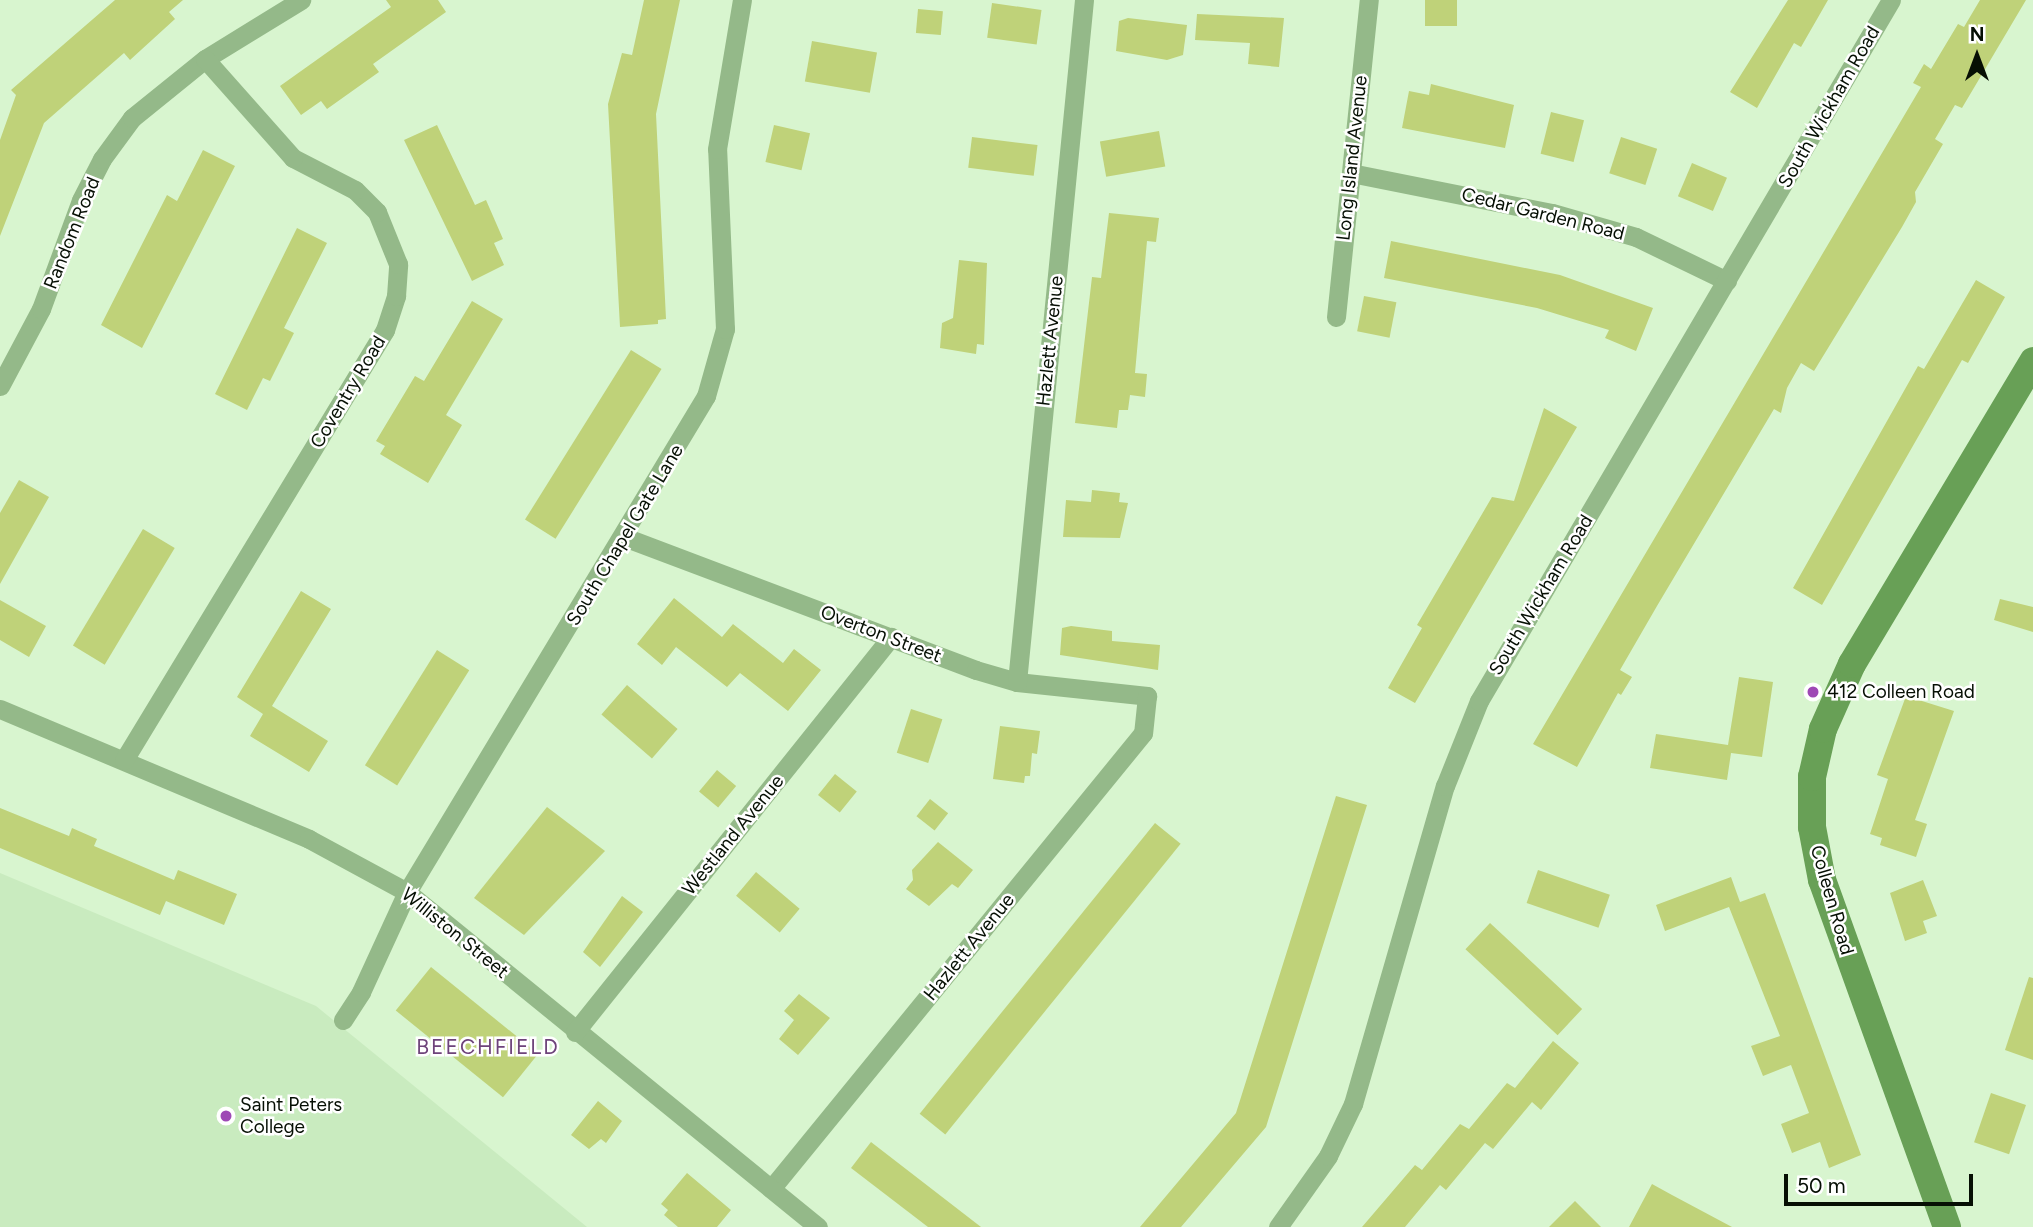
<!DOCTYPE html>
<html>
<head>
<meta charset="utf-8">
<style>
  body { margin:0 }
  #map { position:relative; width:2033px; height:1227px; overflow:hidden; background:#d8f5cf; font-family:Figtree,sans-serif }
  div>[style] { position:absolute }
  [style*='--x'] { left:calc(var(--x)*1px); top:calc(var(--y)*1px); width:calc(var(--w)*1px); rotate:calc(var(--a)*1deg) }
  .built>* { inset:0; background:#c9ebbf }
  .building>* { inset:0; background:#bfd279; transform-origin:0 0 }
  .street>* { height:19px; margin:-9.5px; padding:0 9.5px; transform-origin:9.5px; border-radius:9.5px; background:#94b989 }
  .secondary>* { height:28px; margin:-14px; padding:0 14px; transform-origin:14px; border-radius:14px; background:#68a056 }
  .dots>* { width:19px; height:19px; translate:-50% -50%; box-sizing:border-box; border:4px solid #fff; border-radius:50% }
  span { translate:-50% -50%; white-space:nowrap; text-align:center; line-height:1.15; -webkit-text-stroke:5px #fff; paint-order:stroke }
  .street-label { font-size:19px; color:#060f04 }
  .poi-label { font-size:19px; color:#060f04 }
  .left { translate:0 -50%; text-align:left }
  .neighbourhood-label { font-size:21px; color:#6e437a; letter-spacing:2px }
  .north { position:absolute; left:1942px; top:21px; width:70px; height:70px; -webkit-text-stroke:5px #fff; paint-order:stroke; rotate:0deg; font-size:19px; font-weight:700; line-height:28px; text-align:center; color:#060f04 }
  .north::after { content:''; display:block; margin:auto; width:24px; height:32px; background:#060f04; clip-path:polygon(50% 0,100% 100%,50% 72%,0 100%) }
  .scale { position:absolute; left:1784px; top:1174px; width:189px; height:32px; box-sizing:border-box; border:4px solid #060f04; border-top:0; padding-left:9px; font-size:21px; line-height:24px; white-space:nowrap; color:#060f04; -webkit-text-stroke:5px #fff; paint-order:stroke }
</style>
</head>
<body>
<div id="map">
  <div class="built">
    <div style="clip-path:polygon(0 873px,316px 1006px,587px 1227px,0 1227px)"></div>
  </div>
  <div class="building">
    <div style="clip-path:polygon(115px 0,183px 0,169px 12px,175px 19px,130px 60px,124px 53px,44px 123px,0 236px,0 140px,16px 95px,11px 90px)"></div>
    <div style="clip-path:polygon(386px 0,438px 0,446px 12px,373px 64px,379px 72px,327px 109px,321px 101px,301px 115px,280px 86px,391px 7px)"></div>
    <div style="clip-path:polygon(644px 0,680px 0,656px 114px,666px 319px,658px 320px,658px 324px,620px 327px,608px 104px,622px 53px,632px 55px)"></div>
    <div style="left:1425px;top:0;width:32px;height:26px"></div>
    <div style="clip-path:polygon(1788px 0,1828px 0,1801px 47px,1794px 43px,1757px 108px,1730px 92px)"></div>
    <div style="clip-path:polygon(1980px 0,2026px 0,1962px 108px,1955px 105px,1935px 139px,1943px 144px,1915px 192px,1916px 202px,1902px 227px,1814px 371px,1801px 363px,1787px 388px,1781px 413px,1774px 409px,1657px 606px,1620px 670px,1632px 677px,1621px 695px,1618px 693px,1577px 767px,1533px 744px,1921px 87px,1913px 83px,1924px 64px,1931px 69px,1958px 24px,1964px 27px)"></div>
    <div style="left:992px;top:3px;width:50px;height:35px;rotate:8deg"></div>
    <div style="left:918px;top:9px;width:25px;height:24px;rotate:5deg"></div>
    <div style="clip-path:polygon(1197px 14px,1284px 18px,1279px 67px,1248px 64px,1250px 43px,1195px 40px)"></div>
    <div style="clip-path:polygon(1128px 18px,1187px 25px,1183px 55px,1167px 60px,1116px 51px,1119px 21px)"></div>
    <div style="left:812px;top:41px;width:66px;height:41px;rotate:10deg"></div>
    <div style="clip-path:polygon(1431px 84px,1514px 105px,1505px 148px,1402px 128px,1409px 91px,1429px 95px)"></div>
    <div style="left:1551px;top:112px;width:34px;height:43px;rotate:14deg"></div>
    <div style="clip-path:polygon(437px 125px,475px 205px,486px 200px,503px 239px,494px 243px,504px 265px,472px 281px,404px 140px)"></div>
    <div style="left:774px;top:125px;width:37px;height:38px;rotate:13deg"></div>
    <div style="left:1159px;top:131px;width:36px;height:60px;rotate:80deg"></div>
    <div style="left:972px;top:137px;width:66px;height:31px;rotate:7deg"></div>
    <div style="left:1621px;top:137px;width:38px;height:38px;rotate:18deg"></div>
    <div style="clip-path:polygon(203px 150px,235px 166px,142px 348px,101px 325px,167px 195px,177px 201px)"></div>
    <div style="left:1692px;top:163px;width:38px;height:36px;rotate:23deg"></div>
    <div style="clip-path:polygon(1109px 213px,1159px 218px,1156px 242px,1147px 241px,1135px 373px,1147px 374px,1145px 397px,1130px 395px,1128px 410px,1119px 410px,1117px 428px,1075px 423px,1092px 277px,1101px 278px)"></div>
    <div style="clip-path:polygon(297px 228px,327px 243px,284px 328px,294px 333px,270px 381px,263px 378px,247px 410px,215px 394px)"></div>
    <div style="clip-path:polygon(1391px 241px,1560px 275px,1653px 308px,1636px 351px,1605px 338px,1609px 330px,1537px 308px,1384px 278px)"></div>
    <div style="clip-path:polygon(959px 260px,987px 263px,984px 345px,977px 344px,976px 354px,940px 348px,942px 323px,953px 318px)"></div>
    <div style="clip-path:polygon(1976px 280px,2005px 297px,1968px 363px,1962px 360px,1822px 605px,1793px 588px,1918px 366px,1924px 369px)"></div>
    <div style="left:1364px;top:296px;width:33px;height:36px;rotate:11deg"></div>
    <div style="clip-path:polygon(472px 301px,503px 319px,446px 415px,462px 425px,428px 483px,380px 454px,385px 446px,376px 441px,415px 376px,424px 381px)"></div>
    <div style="left:631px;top:350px;width:36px;height:200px;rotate:32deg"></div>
    <div style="clip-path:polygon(1544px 408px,1577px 427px,1415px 703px,1388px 688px,1422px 628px,1417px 625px,1492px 497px,1514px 501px)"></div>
    <div style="clip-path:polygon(19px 480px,49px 497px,0 584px,0 513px)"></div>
    <div style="clip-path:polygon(1092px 490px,1120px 493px,1119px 502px,1128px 503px,1120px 538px,1063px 537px,1066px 500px,1091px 502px)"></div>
    <div style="left:143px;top:529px;width:37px;height:136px;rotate:31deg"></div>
    <div style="clip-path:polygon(301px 591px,331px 609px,272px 706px,328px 741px,309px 772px,250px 736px,263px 714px,237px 697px)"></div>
    <div style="clip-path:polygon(674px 598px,722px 637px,733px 624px,783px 663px,794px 649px,821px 670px,788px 711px,740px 673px,727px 687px,676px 647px,662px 665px,637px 644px)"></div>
    <div style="clip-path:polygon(2000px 599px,2033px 607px,2033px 632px,1994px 620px)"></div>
    <div style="clip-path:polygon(0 600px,46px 626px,29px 657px,0 640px)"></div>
    <div style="clip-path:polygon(1071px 626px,1112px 631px,1112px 641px,1160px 645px,1158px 670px,1060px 655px,1062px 628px)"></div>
    <div style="left:437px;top:650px;width:38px;height:136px;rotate:32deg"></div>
    <div style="clip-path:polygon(1739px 677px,1773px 682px,1762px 757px,1731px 753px,1727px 780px,1650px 768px,1656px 734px,1728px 745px)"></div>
    <div style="left:627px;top:685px;width:67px;height:39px;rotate:41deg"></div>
    <div style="clip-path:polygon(1906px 696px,1954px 711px,1915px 820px,1927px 824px,1916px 857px,1880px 845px,1882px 838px,1870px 834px,1888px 779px,1877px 775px)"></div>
    <div style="left:911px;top:709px;width:33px;height:46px;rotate:18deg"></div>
    <div style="clip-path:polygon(1000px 726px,1040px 731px,1037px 754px,1032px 753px,1030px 776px,1025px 776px,1024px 783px,993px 779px)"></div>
    <div style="left:717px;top:770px;width:25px;height:28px;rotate:40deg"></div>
    <div style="left:835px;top:774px;width:28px;height:27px;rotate:39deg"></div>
    <div style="clip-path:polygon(1336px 796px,1367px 805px,1266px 1127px,1181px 1227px,1140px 1227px,1236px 1113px)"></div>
    <div style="left:930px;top:799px;width:23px;height:22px;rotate:38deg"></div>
    <div style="clip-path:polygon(547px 807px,605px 851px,524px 935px,474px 898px)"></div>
    <div style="clip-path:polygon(0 808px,69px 836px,72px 828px,97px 839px,94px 846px,174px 880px,178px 870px,237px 894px,224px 925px,166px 901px,160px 915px,0 848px)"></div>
    <div style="left:1155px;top:823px;width:33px;height:374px;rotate:39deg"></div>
    <div style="clip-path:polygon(938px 842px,973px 870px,958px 888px,952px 884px,929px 906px,906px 889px,913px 880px,912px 870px)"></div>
    <div style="left:1538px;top:870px;width:76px;height:35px;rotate:19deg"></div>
    <div style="left:756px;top:872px;width:57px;height:31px;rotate:40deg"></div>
    <div style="clip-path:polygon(1731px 877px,1740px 902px,1765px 893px,1861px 1155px,1829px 1168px,1820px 1142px,1792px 1153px,1781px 1124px,1809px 1113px,1791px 1065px,1763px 1076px,1751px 1046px,1780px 1036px,1729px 907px,1665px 931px,1656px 905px)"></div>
    <div style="clip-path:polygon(1923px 880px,1937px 916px,1923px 921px,1927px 933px,1905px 941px,1890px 893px)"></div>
    <div style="clip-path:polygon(622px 896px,643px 912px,600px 967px,583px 952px)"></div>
    <div style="left:1490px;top:923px;width:126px;height:36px;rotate:43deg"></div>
    <div style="left:431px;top:967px;width:138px;height:56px;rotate:39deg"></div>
    <div style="clip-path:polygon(2029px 977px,2033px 978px,2033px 1060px,2005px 1050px)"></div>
    <div style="clip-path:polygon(799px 994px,830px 1018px,798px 1055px,779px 1039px,794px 1020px,784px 1011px)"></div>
    <div style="clip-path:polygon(1553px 1041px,1579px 1063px,1541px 1110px,1532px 1102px,1493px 1149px,1485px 1143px,1446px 1190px,1440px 1185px,1405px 1227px,1362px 1227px,1415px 1165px,1422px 1170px,1460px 1124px,1469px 1129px,1507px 1083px,1515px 1088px)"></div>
    <div style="left:1991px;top:1093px;width:37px;height:52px;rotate:19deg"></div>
    <div style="clip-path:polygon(598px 1101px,622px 1121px,606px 1143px,601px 1139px,589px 1149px,571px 1135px)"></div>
    <div style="clip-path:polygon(871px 1142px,981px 1227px,928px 1227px,851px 1168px)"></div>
    <div style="clip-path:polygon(687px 1173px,731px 1210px,717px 1227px,678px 1227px,664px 1215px,668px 1210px,661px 1204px)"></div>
    <div style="clip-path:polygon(1652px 1184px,1672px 1195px,1732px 1227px,1629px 1227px)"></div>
    <div style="clip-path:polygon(1575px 1201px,1601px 1227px,1549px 1227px)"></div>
  </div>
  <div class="street">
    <div style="--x:1351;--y:173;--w:205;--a:11.3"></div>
    <div style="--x:1552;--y:213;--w:87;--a:15.9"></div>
    <div style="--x:1636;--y:237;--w:101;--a:25.8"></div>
    <div style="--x:1336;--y:317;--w:319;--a:-84.1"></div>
    <div style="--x:0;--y:386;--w:87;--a:-62"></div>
    <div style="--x:41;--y:309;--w:116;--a:-69.8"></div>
    <div style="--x:81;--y:200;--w:46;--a:-62.9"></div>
    <div style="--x:102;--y:159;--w:51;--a:-53.8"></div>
    <div style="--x:132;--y:118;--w:94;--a:-38.9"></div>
    <div style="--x:205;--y:59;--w:113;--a:-31.6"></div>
    <div style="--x:624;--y:537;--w:376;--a:20.7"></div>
    <div style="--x:976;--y:670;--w:43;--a:16.3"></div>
    <div style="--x:1017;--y:682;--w:131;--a:6.1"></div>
    <div style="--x:1147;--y:696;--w:37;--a:96"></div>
    <div style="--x:1143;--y:733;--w:588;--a:129.21"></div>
    <div style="--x:1017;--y:682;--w:685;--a:-84.39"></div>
    <div style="--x:0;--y:709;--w:335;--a:22.8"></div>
    <div style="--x:309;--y:839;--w:111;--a:28.4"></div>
    <div style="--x:407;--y:892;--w:530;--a:39.18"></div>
    <div style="--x:124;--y:760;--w:503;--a:-58.74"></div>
    <div style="--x:385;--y:330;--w:36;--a:-72"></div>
    <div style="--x:396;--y:296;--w:32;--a:-86"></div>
    <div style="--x:398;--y:264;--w:56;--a:-112"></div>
    <div style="--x:377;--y:212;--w:31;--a:-135"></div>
    <div style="--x:355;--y:190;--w:70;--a:-152.7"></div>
    <div style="--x:293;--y:158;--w:132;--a:-131.6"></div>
    <div style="--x:343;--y:1020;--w:33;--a:-57"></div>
    <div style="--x:361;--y:992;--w:110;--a:-65.3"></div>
    <div style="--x:407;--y:892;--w:579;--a:-58.92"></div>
    <div style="--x:706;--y:396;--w:70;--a:-74.2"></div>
    <div style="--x:725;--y:329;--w:180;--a:-92.5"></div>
    <div style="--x:717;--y:149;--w:151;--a:-80.5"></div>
    <div style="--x:575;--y:1032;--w:506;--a:-51.34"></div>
    <div style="--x:1278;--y:1227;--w:87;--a:-54.8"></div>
    <div style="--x:1328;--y:1156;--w:58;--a:-64.3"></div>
    <div style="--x:1353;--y:1104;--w:331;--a:-73.9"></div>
    <div style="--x:1445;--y:786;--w:92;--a:-68.2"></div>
    <div style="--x:1479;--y:701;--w:813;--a:-59.56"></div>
  </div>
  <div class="secondary">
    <div style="--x:1947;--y:1227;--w:369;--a:-109.8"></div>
    <div style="--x:1822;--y:880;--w:54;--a:-100.7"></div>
    <div style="--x:1812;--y:827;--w:50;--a:-90"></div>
    <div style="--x:1812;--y:777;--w:49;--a:-77.1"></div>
    <div style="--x:1823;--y:729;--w:71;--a:-66"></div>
    <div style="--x:1852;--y:664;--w:353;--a:-59.1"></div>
  </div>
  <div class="dots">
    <div style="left:1813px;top:692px;background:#9e48b5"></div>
    <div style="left:226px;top:1116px;background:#9e48b5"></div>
  </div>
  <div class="street-label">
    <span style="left:1829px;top:107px;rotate:-60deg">South Wickham Road</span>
    <span style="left:1352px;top:158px;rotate:-84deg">Long Island Avenue</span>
    <span style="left:1543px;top:214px;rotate:14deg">Cedar Garden Road</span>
    <span style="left:72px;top:233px;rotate:-68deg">Random Road</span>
    <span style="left:1050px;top:341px;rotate:-84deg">Hazlett Avenue</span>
    <span style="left:348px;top:392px;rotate:-59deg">Coventry Road</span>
    <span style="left:625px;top:535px;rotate:-59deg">South Chapel Gate Lane</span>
    <span style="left:1541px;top:595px;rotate:-59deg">South Wickham Road</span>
    <span style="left:881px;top:634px;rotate:21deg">Overton Street</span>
    <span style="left:733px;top:835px;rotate:-51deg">Westland Avenue</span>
    <span style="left:1832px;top:900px;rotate:74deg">Colleen Road</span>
    <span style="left:455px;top:933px;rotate:39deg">Williston Street</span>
    <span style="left:969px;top:947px;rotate:-51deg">Hazlett Avenue</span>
  </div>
  <div class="poi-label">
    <span class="left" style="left:1827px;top:692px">412 Colleen Road</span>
    <span class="left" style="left:240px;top:1116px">Saint Peters<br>College</span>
  </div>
  <div class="neighbourhood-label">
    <span style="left:488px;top:1047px">BEECHFIELD</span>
  </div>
  <div class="north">N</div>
  <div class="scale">50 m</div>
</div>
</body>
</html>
